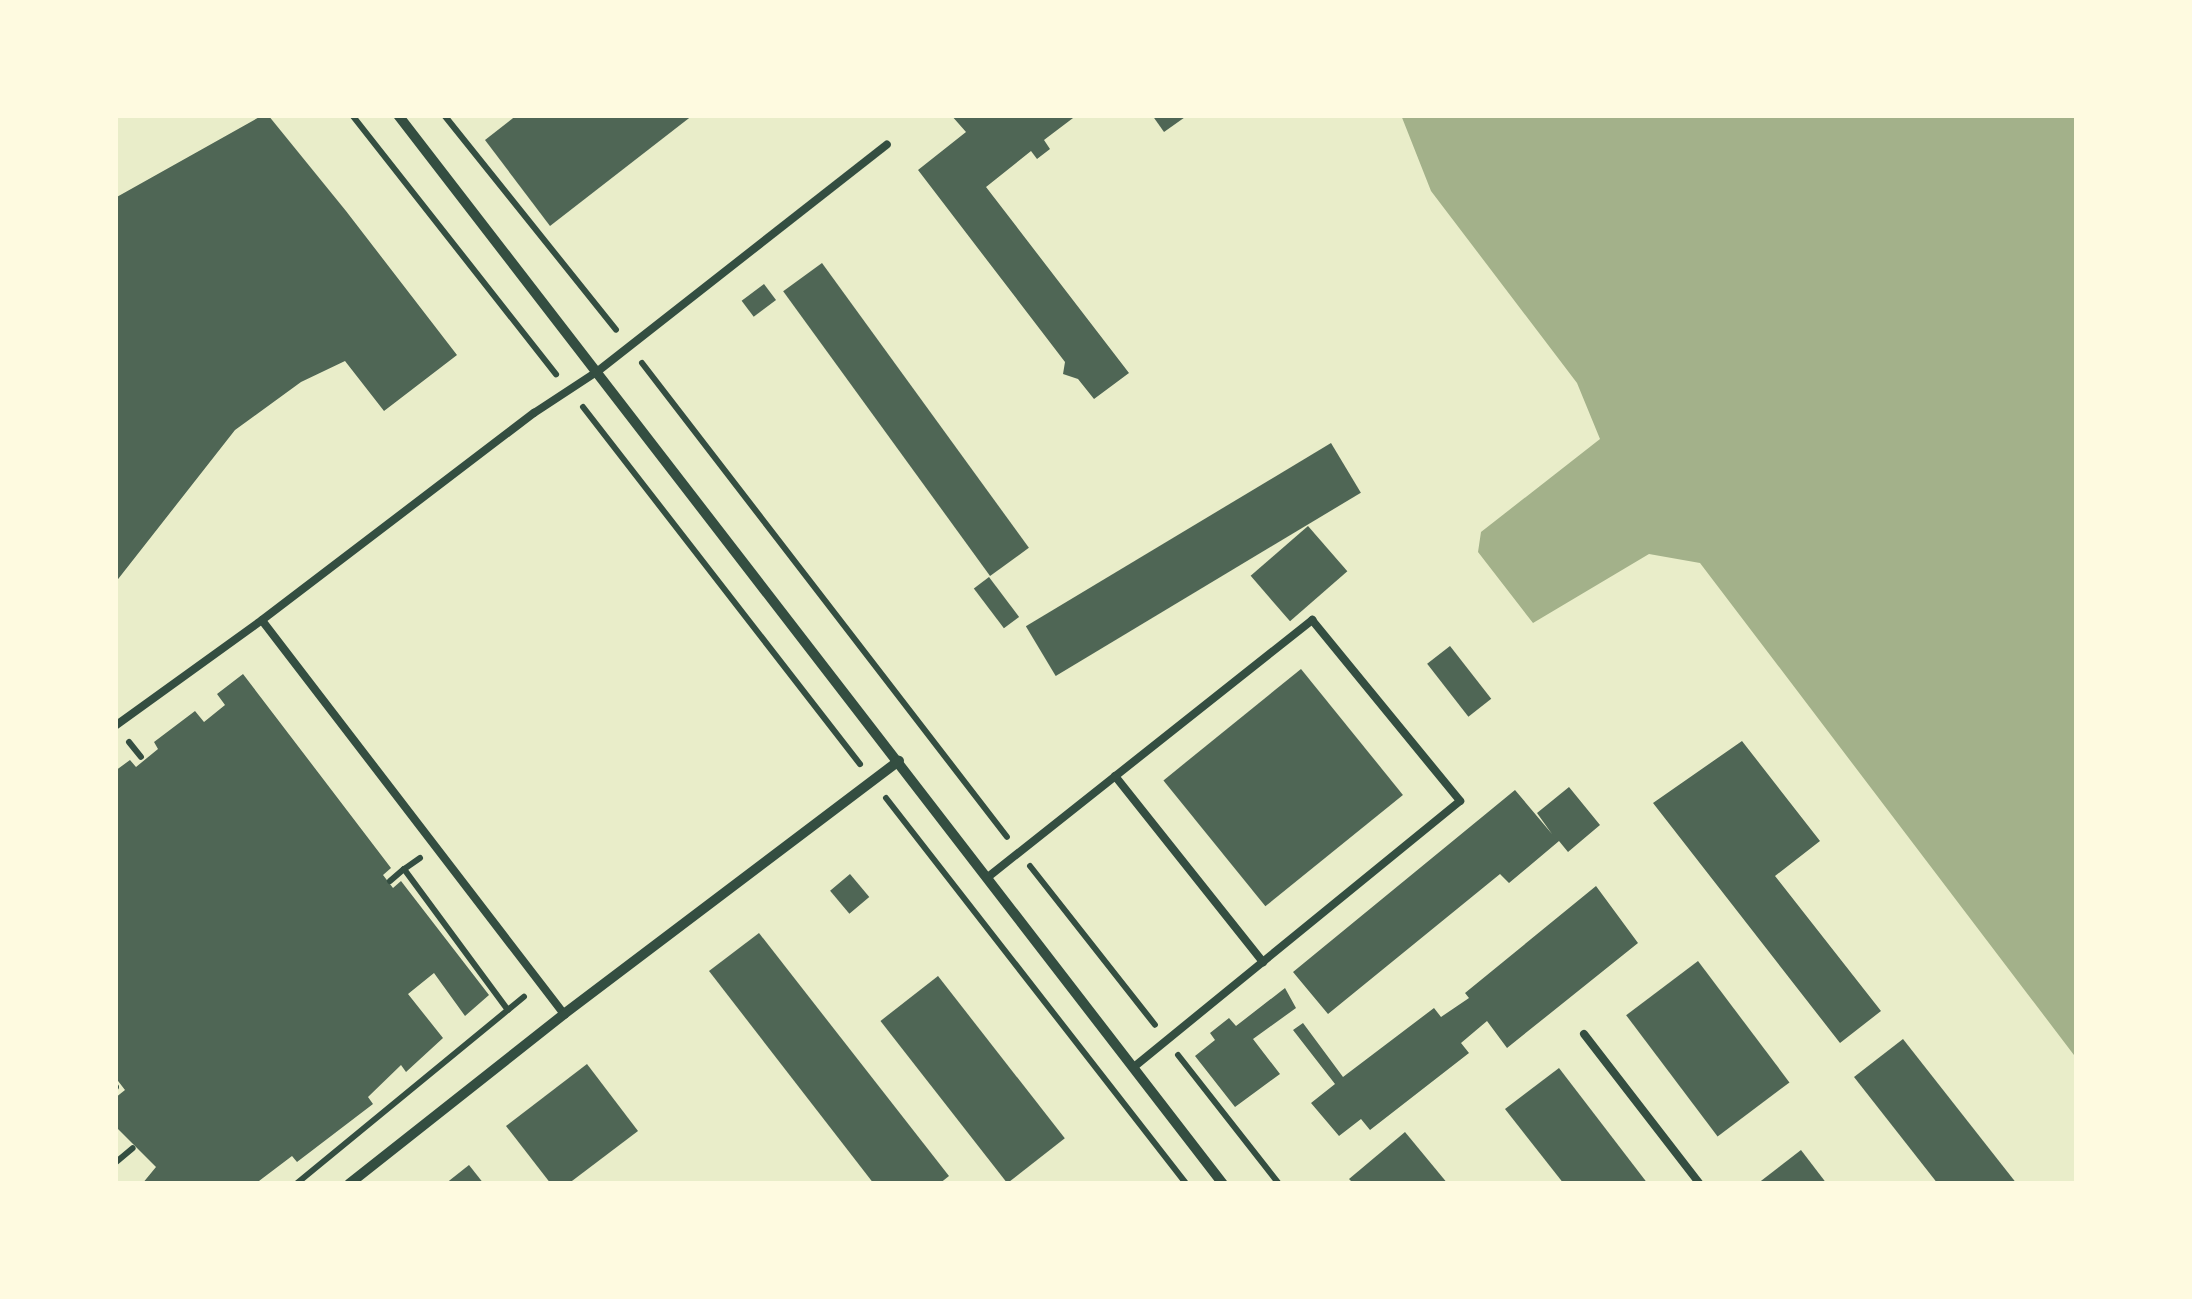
<!DOCTYPE html>
<html>
<head>
<meta charset="utf-8">
<style>
  body { margin:0 }
  #map { position:relative; width:2192px; height:1299px; overflow:hidden; background:#e9edc9; font-family:"Open Sans",sans-serif }
  div>[style] { position:absolute }
  [style*='--x'] { left:calc(var(--x)*1px); top:calc(var(--y)*1px); width:calc(var(--w)*1px); rotate:calc(var(--a)*1deg) }
  .water>* { inset:0; background:#a3b18a }
  .building>* { inset:0; background:#4f6655; transform-origin:0 0 }
  .path>* { height:6px; margin:-3px; padding:0 3px; transform-origin:3px; border-radius:3px; background:#344e41 }
  .service>* { height:8px; margin:-4px; padding:0 4px; transform-origin:4px; border-radius:4px; background:#344e41 }
  .minor>* { height:10px; margin:-5px; padding:0 5px; transform-origin:5px; border-radius:5px; background:#344e41 }
  span { translate:-50% -50%; white-space:nowrap; text-align:center; line-height:1.15; -webkit-text-stroke:8px #fefae0; paint-order:stroke }
  .frame { position:absolute; inset:0; border:118px solid #fefae0; pointer-events:none }
</style>
</head>
<body>
<div id="map">
  <div class="water">
    <div style="clip-path:polygon(1401px 115px,2077px 115px,2077px 1059px,1700px 563px,1649px 554px,1533px 623px,1478px 552px,1481px 532px,1600px 439px,1577px 383px,1431px 191px)"></div>
  </div>
  <div class="building">
    <div style="clip-path:polygon(263px 115px,268px 115px,346px 211px,457px 355px,384px 411px,345px 361px,301px 382px,235px 430px,115px 583px,115px 198px)"></div>
    <div style="clip-path:polygon(517px 115px,693px 115px,550px 226px,485px 140px)"></div>
    <div style="clip-path:polygon(951px 115px,1077px 115px,1044px 140px,1050px 149px,1037px 159px,1031px 151px,986px 187px,1129px 373px,1094px 399px,1078px 379px,1063px 374px,1065px 362px,918px 170px,966px 132px)"></div>
    <div style="clip-path:polygon(1152px 115px,1188px 115px,1164px 132px)"></div>
    <div style="left:822px;top:263px;width:352px;height:48px;rotate:54deg"></div>
    <div style="left:764px;top:284px;width:20px;height:28px;rotate:53deg"></div>
    <div style="left:1331px;top:443px;width:58px;height:356px;rotate:59deg"></div>
    <div style="left:1308px;top:526px;width:60px;height:76px;rotate:49deg"></div>
    <div style="left:989px;top:577px;width:50px;height:19px;rotate:53deg"></div>
    <div style="left:1450px;top:646px;width:67px;height:29px;rotate:52deg"></div>
    <div style="left:1301px;top:669px;width:162px;height:177px;rotate:51deg"></div>
    <div style="clip-path:polygon(243px 674px,391px 868px,383px 875px,393px 888px,401px 881px,489px 995px,465px 1016px,434px 973px,408px 994px,443px 1038px,406px 1072px,401px 1065px,368px 1097px,373px 1104px,297px 1162px,292px 1156px,255px 1184px,142px 1184px,156px 1167px,115px 1126px,115px 1098px,125px 1090px,115px 1077px,115px 771px,130px 760px,136px 767px,158px 749px,154px 742px,195px 711px,204px 722px,225px 705px,217px 694px)"></div>
    <div style="clip-path:polygon(1742px 741px,1820px 841px,1775px 876px,1881px 1011px,1840px 1043px,1653px 803px)"></div>
    <div style="clip-path:polygon(1569px 787px,1600px 825px,1568px 852px,1559px 841px,1509px 883px,1500px 874px,1328px 1014px,1293px 972px,1515px 790px,1552px 834px,1537px 813px)"></div>
    <div style="left:850px;top:874px;width:30px;height:26px;rotate:50deg"></div>
    <div style="clip-path:polygon(1596px 886px,1638px 943px,1507px 1048px,1487px 1021px,1461px 1043px,1469px 1053px,1370px 1130px,1361px 1119px,1339px 1136px,1311px 1103px,1335px 1084px,1293px 1030px,1303px 1023px,1343px 1077px,1434px 1008px,1441px 1017px,1469px 998px,1465px 993px)"></div>
    <div style="clip-path:polygon(759px 933px,949px 1176px,939px 1184px,874px 1184px,709px 971px)"></div>
    <div style="left:1698px;top:961px;width:152px;height:90px;rotate:53deg"></div>
    <div style="left:938px;top:976px;width:206px;height:73px;rotate:52deg"></div>
    <div style="clip-path:polygon(1285px 988px,1296px 1008px,1253px 1039px,1280px 1074px,1235px 1107px,1195px 1056px,1215px 1040px,1210px 1033px,1229px 1018px,1236px 1026px)"></div>
    <div style="clip-path:polygon(1903px 1039px,2017px 1184px,1938px 1184px,1854px 1077px)"></div>
    <div style="clip-path:polygon(587px 1064px,638px 1131px,568px 1184px,551px 1184px,506px 1126px)"></div>
    <div style="clip-path:polygon(1559px 1068px,1648px 1184px,1564px 1184px,1505px 1109px)"></div>
    <div style="clip-path:polygon(1405px 1132px,1448px 1184px,1354px 1184px,1349px 1179px)"></div>
    <div style="clip-path:polygon(1801px 1150px,1827px 1184px,1757px 1184px)"></div>
    <div style="clip-path:polygon(469px 1165px,484px 1184px,445px 1184px)"></div>
  </div>
  <div class="path">
    <div style="--x:352;--y:115;--w:330;--a:51.8"></div>
    <div style="--x:444;--y:115;--w:275;--a:51.3"></div>
    <div style="--x:642;--y:363;--w:598;--a:52.4"></div>
    <div style="--x:583;--y:407;--w:452;--a:52.2"></div>
    <div style="--x:129;--y:742;--w:19;--a:51"></div>
    <div style="--x:886;--y:798;--w:489;--a:52.1"></div>
    <div style="--x:420;--y:858;--w:19;--a:145"></div>
    <div style="--x:404;--y:869;--w:175;--a:53.6"></div>
    <div style="--x:1030;--y:866;--w:202;--a:51.8"></div>
    <div style="--x:390;--y:881;--w:18;--a:-41"></div>
    <div style="--x:1178;--y:1055;--w:164;--a:51.9"></div>
    <div style="--x:115;--y:1087;--w:1;--a:0"></div>
    <div style="--x:115;--y:1163;--w:23;--a:-40"></div>
    <div style="--x:296;--y:1184;--w:295;--a:-39.4"></div>
  </div>
  <div class="service">
    <div style="--x:115;--y:726;--w:181;--a:-35.8"></div>
    <div style="--x:1115;--y:776;--w:238;--a:51.5"></div>
    <div style="--x:988;--y:877;--w:414;--a:-38.4"></div>
    <div style="--x:1312;--y:620;--w:234;--a:50.7"></div>
    <div style="--x:1460;--y:801;--w:421;--a:140.8"></div>
    <div style="--x:564;--y:1014;--w:496;--a:-127.5"></div>
    <div style="--x:262;--y:620;--w:342;--a:-37.3"></div>
    <div style="--x:534;--y:413;--w:77;--a:-33.3"></div>
    <div style="--x:598;--y:371;--w:367;--a:-38.1"></div>
    <div style="--x:1584;--y:1034;--w:190;--a:52.3"></div>
  </div>
  <div class="minor">
    <div style="--x:398;--y:115;--w:1350;--a:52.34"></div>
    <div style="--x:349;--y:1184;--w:274;--a:-38.3"></div>
    <div style="--x:564;--y:1014;--w:420;--a:-37.1"></div>
  </div>
  <div class="frame"></div>
</div>
</body>
</html>
